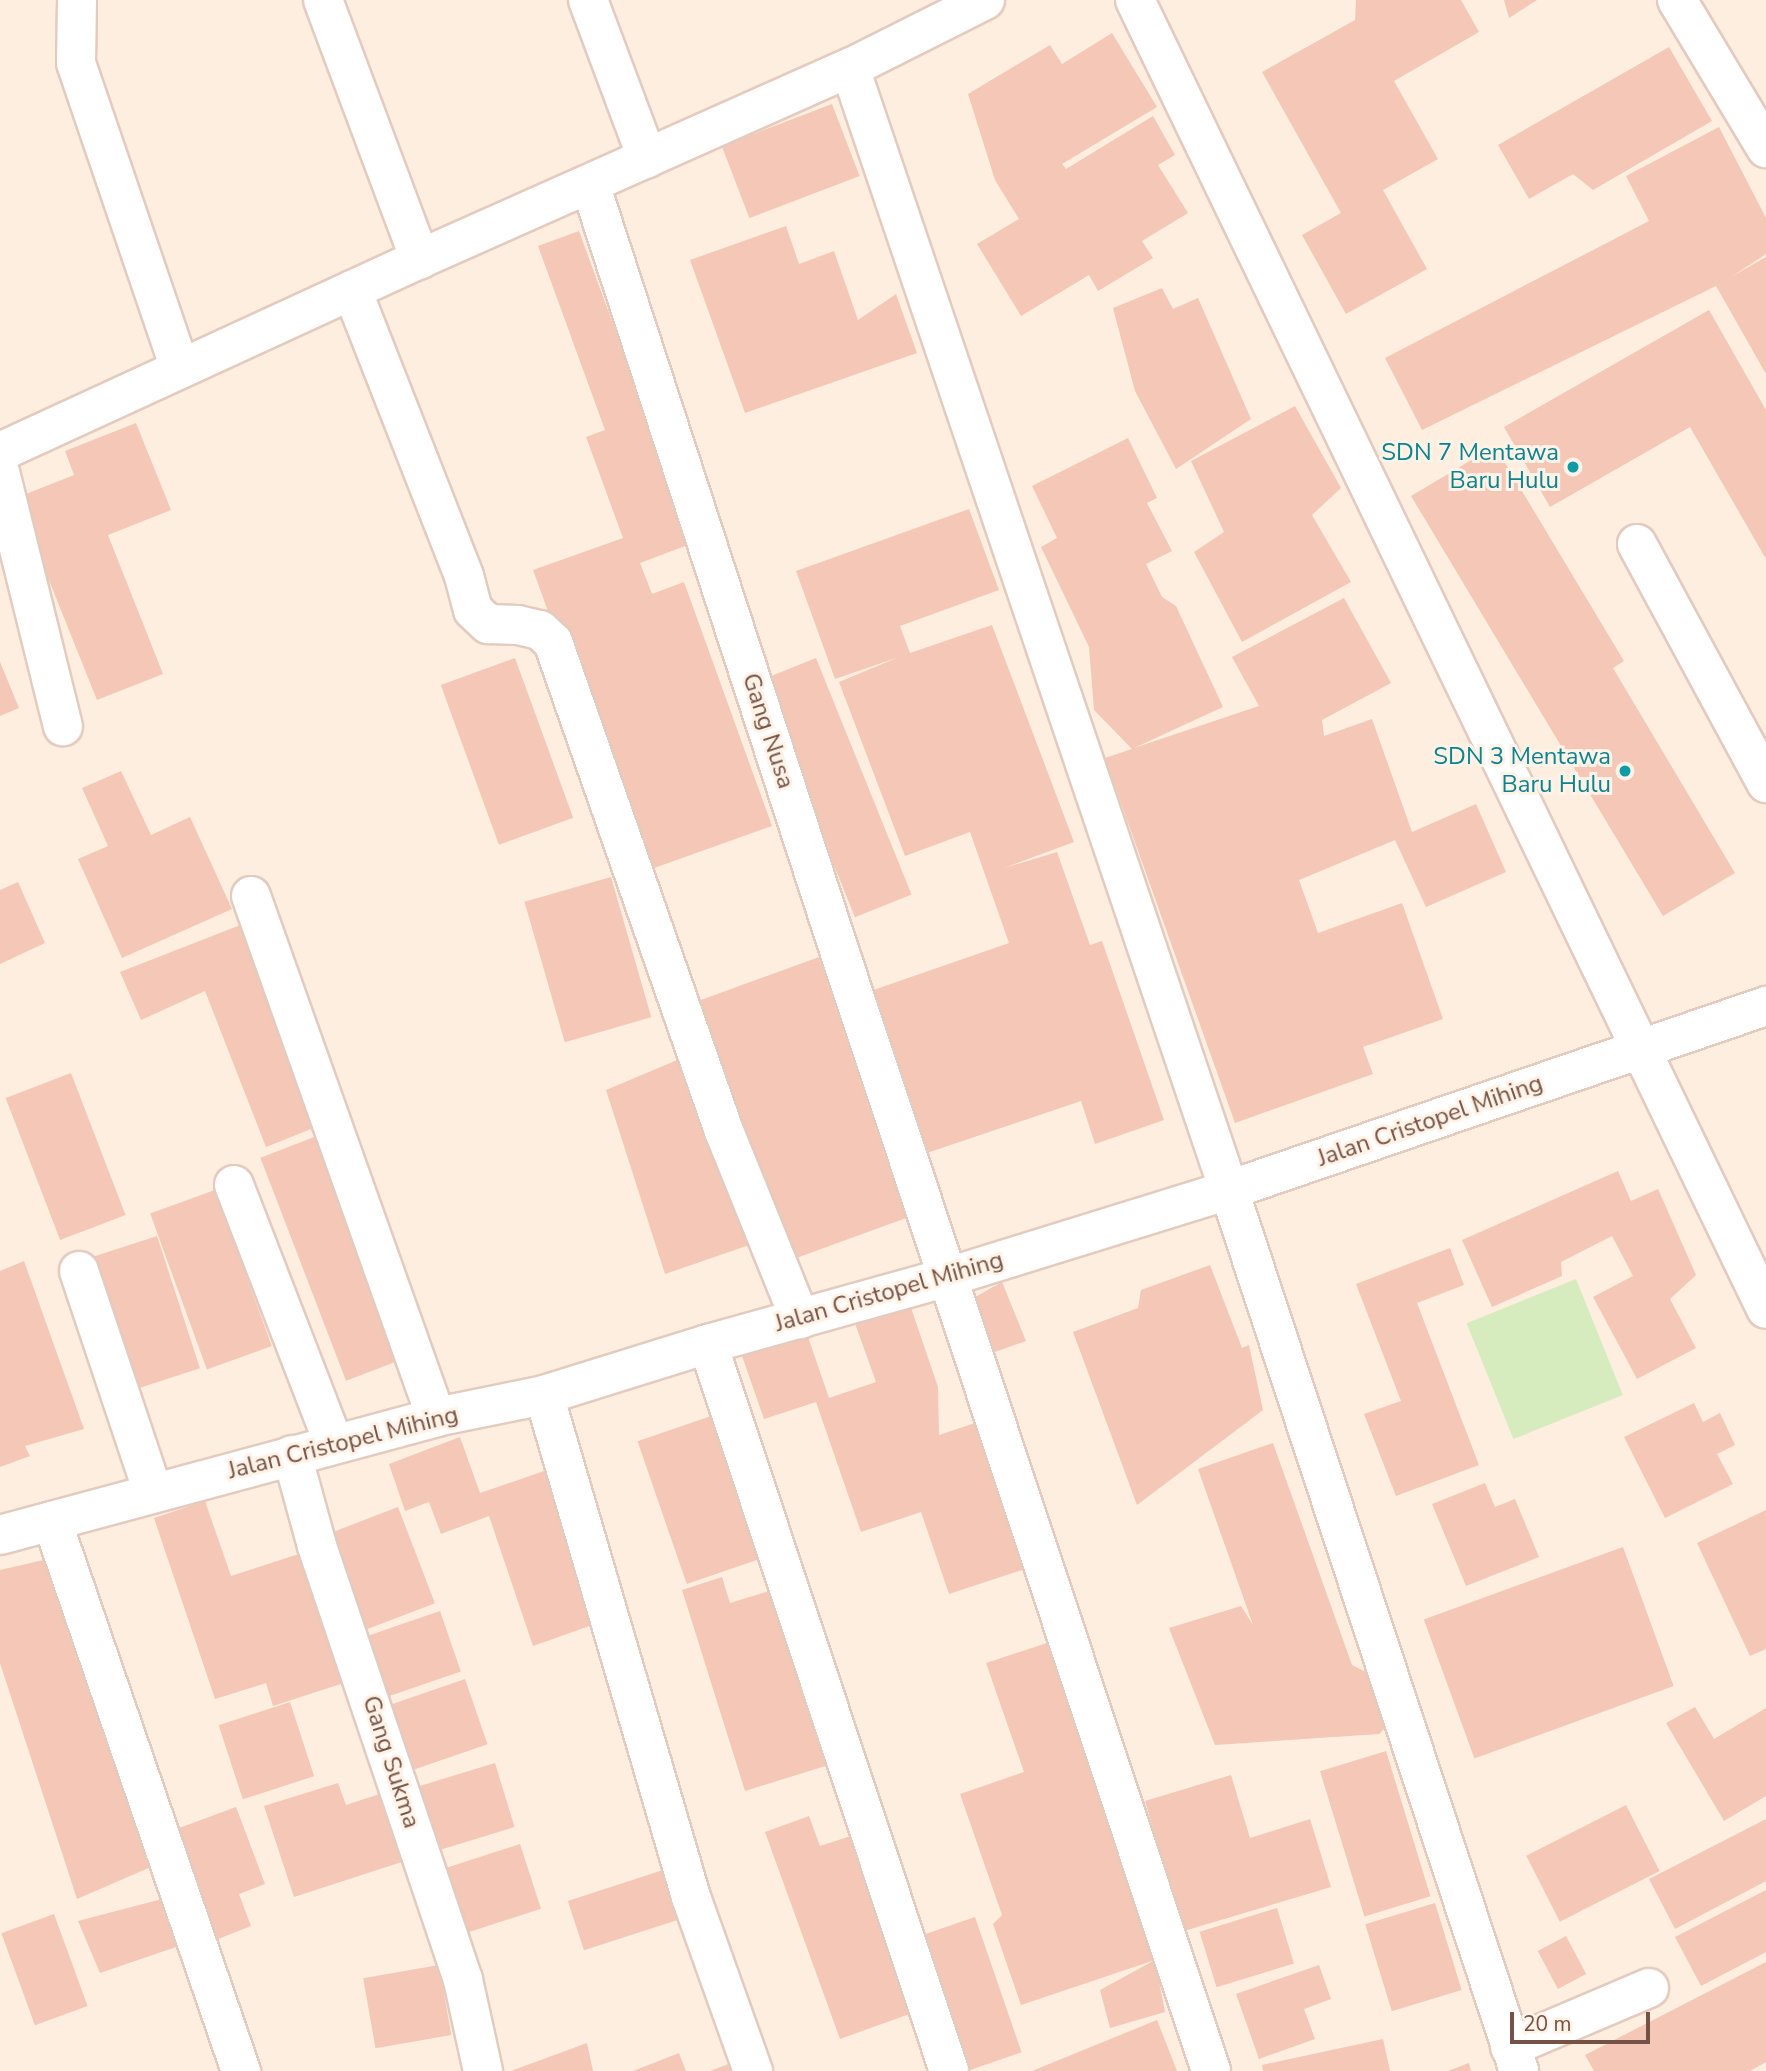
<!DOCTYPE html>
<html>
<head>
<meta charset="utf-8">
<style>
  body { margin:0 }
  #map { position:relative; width:1766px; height:2071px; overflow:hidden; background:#fdeee0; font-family:"Nunito Sans",sans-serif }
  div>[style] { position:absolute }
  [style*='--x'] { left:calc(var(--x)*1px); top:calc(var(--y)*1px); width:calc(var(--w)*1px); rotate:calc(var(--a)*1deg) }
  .green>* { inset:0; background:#d6ebbe; transform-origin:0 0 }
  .building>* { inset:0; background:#f4c7b6; transform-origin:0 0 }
  .roads { filter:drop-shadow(2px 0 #e3cbbf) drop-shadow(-2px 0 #e3cbbf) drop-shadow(0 2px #e3cbbf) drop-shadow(0 -2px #e3cbbf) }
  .minor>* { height:38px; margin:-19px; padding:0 19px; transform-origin:19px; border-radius:19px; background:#fff }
  .dots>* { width:19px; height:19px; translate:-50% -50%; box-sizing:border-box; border:4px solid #fff3e7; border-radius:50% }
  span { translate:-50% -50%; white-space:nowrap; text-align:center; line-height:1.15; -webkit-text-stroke:6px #fff3e7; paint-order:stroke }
  .culture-label { font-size:24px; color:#0d838f }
  .right { translate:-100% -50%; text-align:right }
  .street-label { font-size:24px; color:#755146 }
  .scale { position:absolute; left:1510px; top:2012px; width:140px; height:32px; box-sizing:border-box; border:4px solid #755146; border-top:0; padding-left:9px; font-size:21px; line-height:24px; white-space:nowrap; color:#755146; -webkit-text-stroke:5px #fff3e7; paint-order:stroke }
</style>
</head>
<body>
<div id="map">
  <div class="green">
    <div style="left:1576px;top:1279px;width:125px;height:118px;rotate:68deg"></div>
  </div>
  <div class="building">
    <div style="clip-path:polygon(1356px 0,1461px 0,1479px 32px,1394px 81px,1438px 159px,1383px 190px,1427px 269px,1346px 314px,1302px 235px,1341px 213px,1262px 72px,1355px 20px)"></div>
    <div style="clip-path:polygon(1504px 0,1537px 0,1509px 18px)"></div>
    <div style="clip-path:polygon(1112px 33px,1157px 107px,1062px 164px,1066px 169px,1153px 116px,1175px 155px,1158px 165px,1188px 213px,1142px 241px,1153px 258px,1098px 291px,1089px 275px,1021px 316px,977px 244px,1019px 219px,995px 180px,968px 94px,1050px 45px,1062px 64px)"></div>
    <div style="clip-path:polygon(1669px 47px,1712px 121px,1593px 190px,1573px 174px,1529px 199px,1498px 145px)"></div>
    <div style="left:832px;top:104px;width:77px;height:118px;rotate:69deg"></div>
    <div style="clip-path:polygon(1719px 127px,1766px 218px,1766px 254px,1731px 277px,1766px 257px,1766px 374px,1716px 286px,1422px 430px,1385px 358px,1649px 221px,1626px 176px)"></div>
    <div style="clip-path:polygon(786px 226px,799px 264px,834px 251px,858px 320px,896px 294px,917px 353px,745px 413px,690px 260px)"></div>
    <div style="clip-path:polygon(579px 231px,693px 543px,640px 563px,652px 594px,684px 582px,772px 826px,643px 872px,533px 570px,623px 538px,586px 437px,605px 430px,538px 246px)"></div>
    <div style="clip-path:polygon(1162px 288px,1173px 309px,1198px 298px,1251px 419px,1176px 469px,1135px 391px,1113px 308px)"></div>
    <div style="clip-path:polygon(1709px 310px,1766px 410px,1766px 559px,1690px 427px,1550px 507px,1504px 427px)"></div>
    <div style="clip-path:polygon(1295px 406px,1341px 488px,1312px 515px,1351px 582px,1242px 642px,1194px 552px,1224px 532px,1191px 461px)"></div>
    <div style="clip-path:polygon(136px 423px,171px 510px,108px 535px,163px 674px,97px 700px,16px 498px,74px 475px,65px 451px)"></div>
    <div style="clip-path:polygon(1128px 438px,1157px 498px,1147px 503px,1172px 551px,1146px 564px,1162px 597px,1176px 606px,1223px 707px,1134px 748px,1259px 706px,1232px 657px,1344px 598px,1391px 683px,1322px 720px,1324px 736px,1372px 719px,1412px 832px,1476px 804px,1506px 872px,1426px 907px,1395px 840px,1299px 880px,1318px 933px,1402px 903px,1443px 1019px,1363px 1047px,1373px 1074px,1235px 1123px,1105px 758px,1132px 749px,1094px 710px,1089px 647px,1041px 547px,1057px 538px,1032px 486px)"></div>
    <div style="clip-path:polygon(1495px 446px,1624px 661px,1613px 668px,1735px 873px,1663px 916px,1411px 496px)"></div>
    <div style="clip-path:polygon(969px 509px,999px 590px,900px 626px,910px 653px,992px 625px,1074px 842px,1004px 868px,1057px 852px,1090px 945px,1102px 941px,1164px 1120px,1095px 1144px,1081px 1101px,918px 1156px,862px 994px,1009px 943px,970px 832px,905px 856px,839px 682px,899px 657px,835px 679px,796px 571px)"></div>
    <div style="left:515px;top:658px;width:170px;height:79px;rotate:70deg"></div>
    <div style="left:816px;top:658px;width:255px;height:61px;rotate:68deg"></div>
    <div style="clip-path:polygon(0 662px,19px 708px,0 716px)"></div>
    <div style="clip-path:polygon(121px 771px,151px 835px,190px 817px,232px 909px,122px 958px,78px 859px,108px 846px,82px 788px)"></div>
    <div style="left:611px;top:877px;width:146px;height:90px;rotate:74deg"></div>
    <div style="clip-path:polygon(18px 882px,45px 943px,0 964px,0 890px)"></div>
    <div style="clip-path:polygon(248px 922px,316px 1127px,266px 1147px,205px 991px,141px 1020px,120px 972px)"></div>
    <div style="left:819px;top:957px;width:275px;height:133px;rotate:70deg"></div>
    <div style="clip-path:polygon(682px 1058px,758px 1242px,665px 1274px,606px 1090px)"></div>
    <div style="left:71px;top:1073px;width:152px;height:70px;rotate:69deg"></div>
    <div style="left:322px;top:1134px;width:239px;height:66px;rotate:69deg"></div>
    <div style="clip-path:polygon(1618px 1171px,1631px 1201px,1658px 1189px,1696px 1275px,1670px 1299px,1696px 1348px,1637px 1379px,1593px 1297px,1633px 1276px,1612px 1236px,1561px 1262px,1562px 1276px,1492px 1307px,1462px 1240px)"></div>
    <div style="left:215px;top:1190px;width:166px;height:69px;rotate:70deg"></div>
    <div style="left:157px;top:1236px;width:139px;height:76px;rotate:72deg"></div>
    <div style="clip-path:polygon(1450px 1248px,1464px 1285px,1417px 1303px,1479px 1465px,1396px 1496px,1364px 1414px,1401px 1401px,1356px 1284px)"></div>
    <div style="clip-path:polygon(24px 1261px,84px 1429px,25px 1446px,30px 1456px,0 1467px,0 1271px)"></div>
    <div style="clip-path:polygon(1210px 1265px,1242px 1348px,1249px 1345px,1263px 1410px,1137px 1505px,1073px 1332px,1138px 1308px,1141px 1290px)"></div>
    <div style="clip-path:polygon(1002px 1282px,1026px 1341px,992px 1353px,968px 1301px)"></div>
    <div style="clip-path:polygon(907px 1296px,938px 1387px,939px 1435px,975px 1423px,1025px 1569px,949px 1594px,921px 1512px,861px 1532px,816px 1402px,764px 1419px,741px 1353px,806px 1331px,829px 1398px,876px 1382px,852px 1315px)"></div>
    <div style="clip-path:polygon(1694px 1403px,1703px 1422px,1720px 1413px,1735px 1445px,1717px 1454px,1733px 1484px,1665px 1518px,1624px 1437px)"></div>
    <div style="left:717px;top:1414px;width:151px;height:84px;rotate:71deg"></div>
    <div style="clip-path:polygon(460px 1437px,480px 1493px,544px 1471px,598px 1623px,533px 1646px,489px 1516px,441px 1534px,429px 1502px,405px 1511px,389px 1464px)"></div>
    <div style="clip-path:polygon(1273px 1443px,1352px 1665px,1372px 1675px,1388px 1725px,1379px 1734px,1215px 1745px,1169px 1628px,1241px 1606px,1253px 1625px,1198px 1469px)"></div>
    <div style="clip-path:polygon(1485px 1483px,1495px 1507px,1515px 1499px,1539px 1557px,1466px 1586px,1432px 1504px)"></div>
    <div style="clip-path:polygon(205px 1501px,231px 1576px,311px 1550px,353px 1680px,273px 1706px,266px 1683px,215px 1699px,154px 1518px)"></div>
    <div style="left:398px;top:1507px;width:103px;height:82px;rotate:69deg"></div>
    <div style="clip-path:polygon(1766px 1510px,1766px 1649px,1750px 1656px,1697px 1543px)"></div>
    <div style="left:1623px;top:1547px;width:148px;height:212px;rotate:70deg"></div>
    <div style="clip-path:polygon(48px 1559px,160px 1863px,77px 1899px,0 1663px,0 1570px)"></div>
    <div style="clip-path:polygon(722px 1577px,730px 1603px,779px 1588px,835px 1763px,745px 1791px,682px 1590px)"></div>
    <div style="left:440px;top:1611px;width:64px;height:77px;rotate:71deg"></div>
    <div style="clip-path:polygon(1047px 1643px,1155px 1960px,1021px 2005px,993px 1924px,1002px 1915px,960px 1794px,1024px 1772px,986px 1663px)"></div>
    <div style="left:465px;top:1679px;width:69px;height:82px;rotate:71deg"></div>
    <div style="left:290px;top:1702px;width:78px;height:75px;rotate:72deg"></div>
    <div style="clip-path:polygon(1695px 1707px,1714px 1739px,1766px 1708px,1766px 1796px,1724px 1821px,1666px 1723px)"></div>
    <div style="left:1386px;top:1751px;width:152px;height:69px;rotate:73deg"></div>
    <div style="left:495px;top:1763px;width:67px;height:88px;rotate:73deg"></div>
    <div style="clip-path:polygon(1231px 1775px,1250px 1838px,1310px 1819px,1331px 1887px,1184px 1931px,1145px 1801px)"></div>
    <div style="clip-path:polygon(338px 1783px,346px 1805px,389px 1791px,411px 1859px,294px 1897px,264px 1806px)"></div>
    <div style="left:1626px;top:1805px;width:74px;height:112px;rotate:63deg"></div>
    <div style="clip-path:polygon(236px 1807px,265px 1884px,239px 1894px,251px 1926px,213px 1941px,171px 1831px)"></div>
    <div style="clip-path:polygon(809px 1816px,820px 1846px,851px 1836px,915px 2012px,840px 2039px,765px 1832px)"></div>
    <div style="clip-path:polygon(1766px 1819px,1766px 1881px,1675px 1929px,1649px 1879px)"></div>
    <div style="left:520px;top:1844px;width:68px;height:90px;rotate:72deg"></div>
    <div style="left:663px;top:1870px;width:52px;height:100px;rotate:72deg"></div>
    <div style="clip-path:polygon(1766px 1890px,1766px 1952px,1701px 1986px,1675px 1937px)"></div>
    <div style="clip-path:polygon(162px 1899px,176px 1947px,100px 1973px,78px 1921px)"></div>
    <div style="left:1435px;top:1903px;width:91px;height:73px;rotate:73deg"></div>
    <div style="left:1277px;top:1908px;width:58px;height:81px;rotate:73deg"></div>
    <div style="left:54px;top:1914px;width:98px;height:56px;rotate:70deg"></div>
    <div style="left:975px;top:1917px;width:143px;height:56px;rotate:71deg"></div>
    <div style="left:1566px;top:1936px;width:43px;height:32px;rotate:62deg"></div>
    <div style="clip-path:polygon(1155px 1960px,1165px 2012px,1110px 2028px,1100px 1990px)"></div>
    <div style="clip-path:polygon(1766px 1962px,1766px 2062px,1750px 2071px,1594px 2071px,1585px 2055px)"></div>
    <div style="left:439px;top:1965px;width:71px;height:77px;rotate:80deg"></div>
    <div style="clip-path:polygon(1319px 1965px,1331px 1999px,1304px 2009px,1315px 2039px,1259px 2059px,1236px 1994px)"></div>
    <div style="clip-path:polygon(1157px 2020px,1177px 2071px,1032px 2071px)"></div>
    <div style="clip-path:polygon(1383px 2039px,1390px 2071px,1263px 2071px,1262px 2065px)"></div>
    <div style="clip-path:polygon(587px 2043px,593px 2071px,511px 2071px)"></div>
    <div style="clip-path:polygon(679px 2053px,686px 2071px,633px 2071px)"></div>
    <div style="clip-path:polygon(742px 2059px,747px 2071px,710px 2071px)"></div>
    <div style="clip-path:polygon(1469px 2063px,1471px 2071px,1448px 2071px)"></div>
  </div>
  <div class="roads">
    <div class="minor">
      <div style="--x:77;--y:0;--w:63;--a:90.9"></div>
      <div style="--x:76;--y:63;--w:323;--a:71.2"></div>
      <div style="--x:323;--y:0;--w:277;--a:69.5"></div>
      <div style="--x:588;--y:0;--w:169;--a:69.5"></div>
      <div style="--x:1135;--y:0;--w:1453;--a:64.26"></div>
      <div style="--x:1677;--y:0;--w:173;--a:59"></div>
      <div style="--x:850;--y:68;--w:1184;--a:71.34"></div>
      <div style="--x:1229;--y:1190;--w:928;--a:71.78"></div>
      <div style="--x:590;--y:184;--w:818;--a:71.99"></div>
      <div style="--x:843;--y:962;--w:1168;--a:71.64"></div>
      <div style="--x:352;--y:290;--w:307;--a:68.6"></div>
      <div style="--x:464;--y:576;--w:35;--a:75"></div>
      <div style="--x:473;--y:610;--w:21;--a:43"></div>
      <div style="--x:488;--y:624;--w:30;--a:2"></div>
      <div style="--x:518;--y:625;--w:23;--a:13"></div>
      <div style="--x:540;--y:630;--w:18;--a:43"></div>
      <div style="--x:553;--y:642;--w:518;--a:70.73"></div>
      <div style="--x:724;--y:1131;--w:203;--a:68"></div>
      <div style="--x:0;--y:452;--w:462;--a:-24.7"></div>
      <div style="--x:420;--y:259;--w:471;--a:-24"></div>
      <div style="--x:850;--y:68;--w:151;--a:-26.7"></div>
      <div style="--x:0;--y:472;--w:262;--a:76.1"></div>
      <div style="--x:1637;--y:544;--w:272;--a:61.6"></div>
      <div style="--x:251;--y:896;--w:553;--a:70.45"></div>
      <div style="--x:234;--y:1185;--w:278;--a:68.9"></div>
      <div style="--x:79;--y:1271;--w:233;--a:71.5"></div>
      <div style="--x:708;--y:1344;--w:766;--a:71.66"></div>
      <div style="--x:544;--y:1395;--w:523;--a:73.68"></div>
      <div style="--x:691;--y:1897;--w:185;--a:70.4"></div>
      <div style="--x:292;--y:1455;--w:94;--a:74.6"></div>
      <div style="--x:317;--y:1546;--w:458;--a:71.4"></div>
      <div style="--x:463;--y:1980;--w:93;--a:77.6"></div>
      <div style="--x:52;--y:1521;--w:582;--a:71.04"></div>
      <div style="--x:0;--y:1535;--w:452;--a:-15.1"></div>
      <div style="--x:436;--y:1417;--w:110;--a:-11.5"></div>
      <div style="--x:544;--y:1395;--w:172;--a:-17.3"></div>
      <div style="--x:708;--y:1344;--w:249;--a:-15.6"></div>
      <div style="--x:948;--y:1277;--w:294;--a:-17.2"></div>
      <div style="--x:1229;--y:1190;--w:568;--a:-18.91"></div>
      <div style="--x:1510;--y:2047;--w:151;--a:-23"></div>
    </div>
  </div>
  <div class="dots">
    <div style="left:1573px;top:467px;background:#0f9aa8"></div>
    <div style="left:1625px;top:771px;background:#0f9aa8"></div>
  </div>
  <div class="culture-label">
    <span class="right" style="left:1559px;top:467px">SDN 7 Mentawa<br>Baru Hulu</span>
    <span class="right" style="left:1611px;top:771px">SDN 3 Mentawa<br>Baru Hulu</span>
  </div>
  <div class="street-label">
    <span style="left:768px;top:731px;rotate:72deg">Gang Nusa</span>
    <span style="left:1430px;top:1121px;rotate:-19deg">Jalan Cristopel Mihing</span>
    <span style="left:889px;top:1292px;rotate:-16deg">Jalan Cristopel Mihing</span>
    <span style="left:343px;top:1443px;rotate:-14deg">Jalan Cristopel Mihing</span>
    <span style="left:391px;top:1762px;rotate:72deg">Gang Sukma</span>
  </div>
  <div class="scale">20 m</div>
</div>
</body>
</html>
